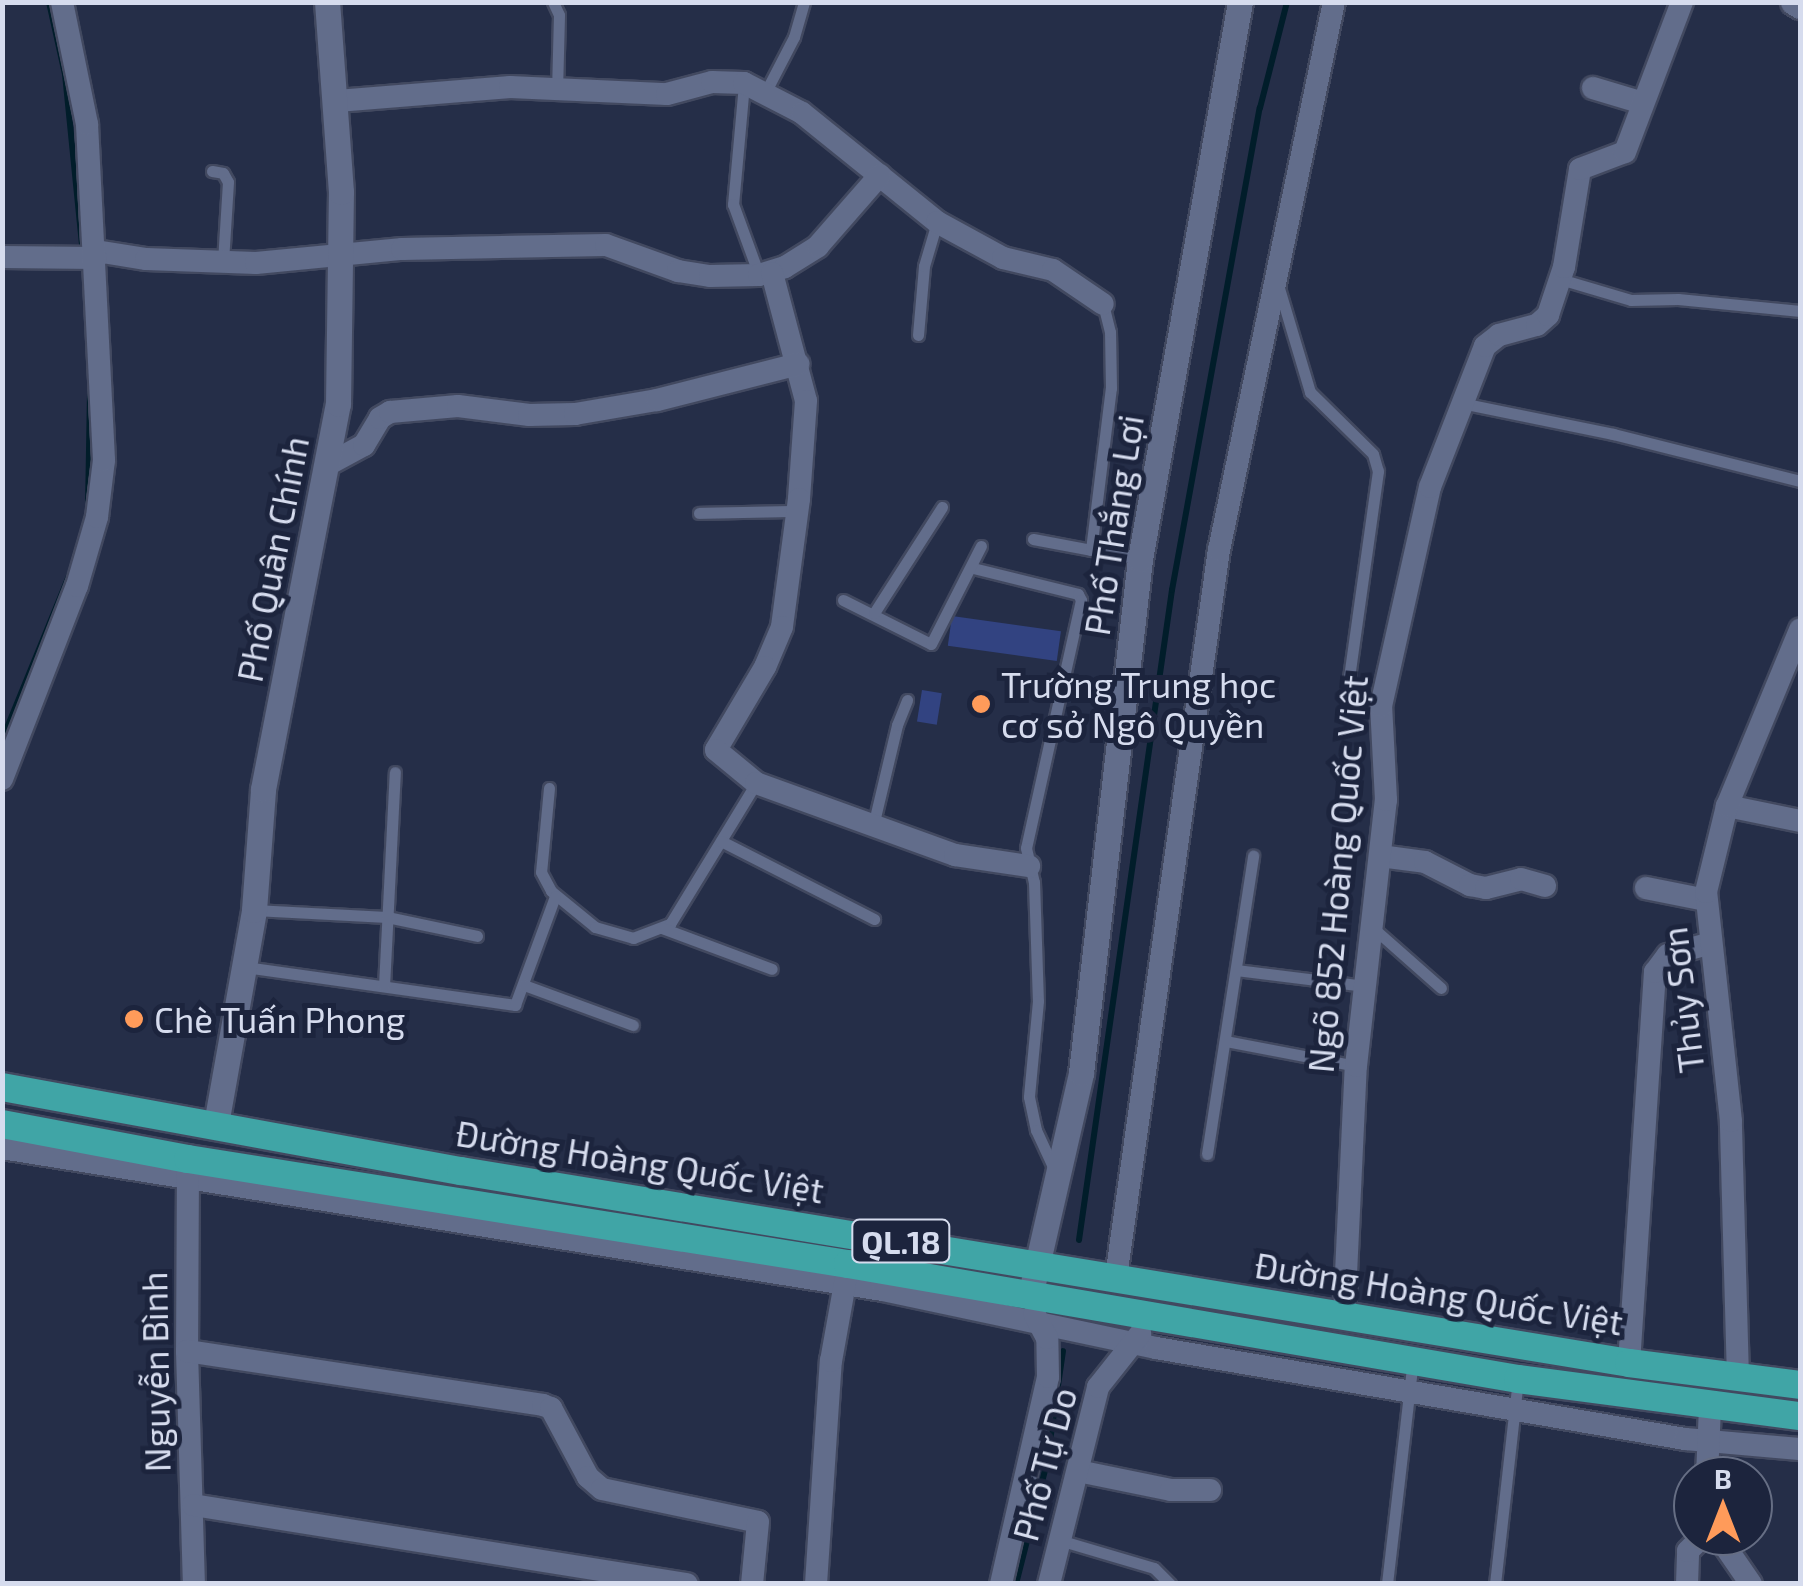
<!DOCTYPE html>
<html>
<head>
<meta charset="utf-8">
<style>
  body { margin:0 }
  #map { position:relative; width:1803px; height:1586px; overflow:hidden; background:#252e48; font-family:"Exo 2",sans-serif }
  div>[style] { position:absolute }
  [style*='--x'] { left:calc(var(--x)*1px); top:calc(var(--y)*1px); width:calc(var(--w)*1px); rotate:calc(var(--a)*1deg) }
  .stream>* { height:6px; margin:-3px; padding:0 3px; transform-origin:3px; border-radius:3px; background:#011d2a }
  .building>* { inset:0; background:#324381; transform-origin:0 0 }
  .roads { filter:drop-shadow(2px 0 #424960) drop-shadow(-2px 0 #424960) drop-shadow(0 2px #424960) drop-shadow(0 -2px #424960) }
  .service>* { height:11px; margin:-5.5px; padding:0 5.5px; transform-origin:5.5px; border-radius:5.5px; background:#626d8b }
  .minor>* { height:22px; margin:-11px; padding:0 11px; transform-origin:11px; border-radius:11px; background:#626d8b }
  .tertiary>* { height:25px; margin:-12.5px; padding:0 12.5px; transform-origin:12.5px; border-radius:12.5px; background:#626d8b }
  .trunk>* { height:28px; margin:-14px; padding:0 14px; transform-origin:14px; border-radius:14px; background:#40a5a6 }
  .dots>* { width:28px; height:28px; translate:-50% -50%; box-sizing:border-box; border:5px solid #1c243d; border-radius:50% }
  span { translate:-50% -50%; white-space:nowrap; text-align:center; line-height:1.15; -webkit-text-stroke:10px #1c243d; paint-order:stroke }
  .shield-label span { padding:2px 8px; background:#1c243d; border:2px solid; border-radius:8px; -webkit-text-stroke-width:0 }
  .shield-label { font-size:32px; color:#d6dcee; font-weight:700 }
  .street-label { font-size:35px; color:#d6dcee }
  .poi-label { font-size:35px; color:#d6dcee }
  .left { translate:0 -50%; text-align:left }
  .frame { position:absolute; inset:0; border:5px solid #d6dcee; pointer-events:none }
  .north { position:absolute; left:1673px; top:1456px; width:100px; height:100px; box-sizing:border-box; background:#1c243d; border:2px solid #666e84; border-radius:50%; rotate:0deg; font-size:28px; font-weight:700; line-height:40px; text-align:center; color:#d6dcee }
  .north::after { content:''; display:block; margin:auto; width:35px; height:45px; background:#ff9b5a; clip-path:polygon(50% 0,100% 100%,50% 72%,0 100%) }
</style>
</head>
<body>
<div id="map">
  <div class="stream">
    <div style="--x:49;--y:2;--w:74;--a:77.5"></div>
    <div style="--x:65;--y:74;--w:170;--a:84.3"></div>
    <div style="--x:88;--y:508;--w:117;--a:-89"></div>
    <div style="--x:2;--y:740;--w:180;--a:-67.8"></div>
    <div style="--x:1079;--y:1240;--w:657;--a:-81.86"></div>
    <div style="--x:1172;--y:590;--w:490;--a:-79.7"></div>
    <div style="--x:1260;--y:108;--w:109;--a:-75.7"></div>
    <div style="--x:1016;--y:1584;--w:126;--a:-75.7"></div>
    <div style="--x:1047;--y:1462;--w:112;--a:-81.8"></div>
  </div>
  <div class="building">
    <div style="left:952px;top:616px;width:110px;height:30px;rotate:8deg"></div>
    <div style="left:922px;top:690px;width:20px;height:32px;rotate:9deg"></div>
  </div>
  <div class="roads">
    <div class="service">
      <div style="--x:553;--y:2;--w:14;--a:65"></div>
      <div style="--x:559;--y:15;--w:74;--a:91.5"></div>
      <div style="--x:744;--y:84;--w:121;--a:95.2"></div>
      <div style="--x:733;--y:204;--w:76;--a:69.9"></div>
      <div style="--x:765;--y:93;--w:63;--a:-62.6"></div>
      <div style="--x:794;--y:37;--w:36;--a:-74"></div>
      <div style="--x:212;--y:171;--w:11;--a:10"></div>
      <div style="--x:223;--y:173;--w:10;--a:61"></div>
      <div style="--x:228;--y:182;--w:80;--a:93.6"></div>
      <div style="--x:1560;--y:279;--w:74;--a:16.5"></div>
      <div style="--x:1631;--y:300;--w:47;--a:-1.2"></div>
      <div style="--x:1678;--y:299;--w:123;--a:5.6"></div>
      <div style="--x:1279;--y:288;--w:109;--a:73.4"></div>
      <div style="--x:1310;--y:392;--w:88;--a:44.5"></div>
      <div style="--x:1373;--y:454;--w:18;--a:74"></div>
      <div style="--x:1378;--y:471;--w:209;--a:98"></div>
      <div style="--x:918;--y:335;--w:69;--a:-85"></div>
      <div style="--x:924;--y:266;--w:46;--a:-73.5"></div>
      <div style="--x:1461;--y:403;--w:155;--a:11.5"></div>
      <div style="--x:1613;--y:434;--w:193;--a:14.1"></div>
      <div style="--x:699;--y:513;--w:99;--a:-1.2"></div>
      <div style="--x:1033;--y:539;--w:109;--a:10.6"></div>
      <div style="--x:1091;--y:550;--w:163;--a:-83"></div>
      <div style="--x:1111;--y:388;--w:56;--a:-91"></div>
      <div style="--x:1110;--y:332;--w:29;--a:-104"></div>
      <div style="--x:973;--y:568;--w:108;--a:13.9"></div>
      <div style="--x:1078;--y:594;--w:7;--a:63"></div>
      <div style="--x:1081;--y:600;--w:254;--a:102.5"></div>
      <div style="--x:1026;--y:848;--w:35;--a:77"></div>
      <div style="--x:1034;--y:882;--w:119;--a:88.1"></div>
      <div style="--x:1038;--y:1001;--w:96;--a:95.4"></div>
      <div style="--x:1029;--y:1097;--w:34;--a:78"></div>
      <div style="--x:1036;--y:1130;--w:43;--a:65.2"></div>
      <div style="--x:843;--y:600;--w:98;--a:26.6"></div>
      <div style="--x:931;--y:644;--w:110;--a:-63"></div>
      <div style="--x:874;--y:613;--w:126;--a:-57.3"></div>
      <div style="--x:549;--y:788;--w:84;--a:95.4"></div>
      <div style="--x:541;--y:872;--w:21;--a:62"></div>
      <div style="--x:551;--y:891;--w:57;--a:39.3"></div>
      <div style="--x:595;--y:927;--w:40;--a:16"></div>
      <div style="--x:633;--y:938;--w:40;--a:-21"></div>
      <div style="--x:670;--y:924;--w:165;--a:-58.6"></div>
      <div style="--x:873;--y:826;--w:104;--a:-76.6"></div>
      <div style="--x:897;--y:725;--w:27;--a:-68"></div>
      <div style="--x:721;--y:841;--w:172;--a:27"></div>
      <div style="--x:254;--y:910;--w:133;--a:3"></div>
      <div style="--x:387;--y:917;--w:92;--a:11.9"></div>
      <div style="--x:1372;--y:927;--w:92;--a:41.5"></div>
      <div style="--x:662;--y:928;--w:117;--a:20.4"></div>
      <div style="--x:245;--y:967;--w:273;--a:8"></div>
      <div style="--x:515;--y:1005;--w:116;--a:-69.8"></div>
      <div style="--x:1236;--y:970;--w:130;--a:7.1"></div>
      <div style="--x:524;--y:985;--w:116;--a:20.2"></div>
      <div style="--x:384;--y:986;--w:214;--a:-87.1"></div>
      <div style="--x:1225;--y:1041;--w:133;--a:10.8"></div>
      <div style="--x:1207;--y:1154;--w:302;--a:-81.2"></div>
      <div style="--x:1059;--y:1540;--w:99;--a:16.4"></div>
      <div style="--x:1154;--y:1568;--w:23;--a:45"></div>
      <div style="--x:1387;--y:1584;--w:226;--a:-83.4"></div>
      <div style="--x:1495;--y:1584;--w:206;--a:-83.6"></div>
    </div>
    <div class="minor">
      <div style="--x:1593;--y:88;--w:52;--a:16.7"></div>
      <div style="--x:337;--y:101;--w:174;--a:-4.6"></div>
      <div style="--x:510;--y:87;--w:157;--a:2.6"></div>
      <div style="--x:667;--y:94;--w:47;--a:-14.9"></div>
      <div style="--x:712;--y:82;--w:32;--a:2"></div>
      <div style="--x:744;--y:83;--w:65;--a:27.3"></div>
      <div style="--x:802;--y:113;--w:174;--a:38.9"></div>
      <div style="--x:937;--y:222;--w:75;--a:28.6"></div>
      <div style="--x:1003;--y:258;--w:51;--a:13.5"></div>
      <div style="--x:1053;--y:270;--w:60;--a:34.2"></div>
      <div style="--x:96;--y:251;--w:51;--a:9.1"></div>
      <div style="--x:146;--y:259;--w:110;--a:2.1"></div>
      <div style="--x:256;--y:263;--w:147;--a:-5.5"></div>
      <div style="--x:402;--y:249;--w:204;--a:-1.1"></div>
      <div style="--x:606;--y:245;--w:77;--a:19.9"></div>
      <div style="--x:678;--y:271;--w:32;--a:9"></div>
      <div style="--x:710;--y:276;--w:49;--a:-1.2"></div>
      <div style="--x:759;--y:275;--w:27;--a:-17"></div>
      <div style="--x:785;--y:267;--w:39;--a:-32"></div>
      <div style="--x:818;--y:246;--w:94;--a:-48.9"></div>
      <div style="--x:2;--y:257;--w:94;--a:0.6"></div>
      <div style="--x:772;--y:273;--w:132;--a:75.1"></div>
      <div style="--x:806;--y:401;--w:98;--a:94.1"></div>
      <div style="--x:799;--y:499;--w:129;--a:97.6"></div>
      <div style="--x:782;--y:627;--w:43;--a:113"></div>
      <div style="--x:765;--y:667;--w:96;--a:120.6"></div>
      <div style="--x:716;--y:750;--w:52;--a:39.5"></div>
      <div style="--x:756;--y:783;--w:212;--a:19.9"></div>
      <div style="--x:955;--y:855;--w:75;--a:8.5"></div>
      <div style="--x:327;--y:465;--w:42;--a:-28.4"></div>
      <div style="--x:364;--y:445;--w:31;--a:-59"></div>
      <div style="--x:380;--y:418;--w:12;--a:-31"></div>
      <div style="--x:390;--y:412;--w:68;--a:-5"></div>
      <div style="--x:458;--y:406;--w:72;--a:7.2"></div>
      <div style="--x:529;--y:415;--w:46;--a:-1.2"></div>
      <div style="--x:575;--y:414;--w:83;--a:-9.7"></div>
      <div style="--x:657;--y:400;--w:146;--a:-14.3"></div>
      <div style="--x:2;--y:779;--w:207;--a:-68.8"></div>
      <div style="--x:77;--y:586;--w:72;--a:-73.8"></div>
      <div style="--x:97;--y:517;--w:57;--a:-83"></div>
      <div style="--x:104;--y:460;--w:336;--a:-92.9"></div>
      <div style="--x:87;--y:124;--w:125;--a:-101.6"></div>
      <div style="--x:1727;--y:806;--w:75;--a:11.6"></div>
      <div style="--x:1380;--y:856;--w:45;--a:7.6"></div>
      <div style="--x:1425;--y:862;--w:51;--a:27.1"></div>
      <div style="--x:1470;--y:885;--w:16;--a:11"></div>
      <div style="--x:1486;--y:888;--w:36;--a:-14"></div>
      <div style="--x:1521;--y:879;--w:25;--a:16"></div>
      <div style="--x:1646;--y:888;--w:61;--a:11.3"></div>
      <div style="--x:2;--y:1148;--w:892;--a:9.16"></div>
      <div style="--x:883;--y:1290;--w:279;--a:12"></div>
      <div style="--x:1156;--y:1348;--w:537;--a:9.76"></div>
      <div style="--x:1685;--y:1439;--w:115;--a:5"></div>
      <div style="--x:188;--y:1168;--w:183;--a:90.3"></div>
      <div style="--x:187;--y:1351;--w:233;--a:88.3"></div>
      <div style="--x:1116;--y:1277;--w:734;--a:-81.94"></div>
      <div style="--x:1219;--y:550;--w:560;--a:-78.15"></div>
      <div style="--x:1344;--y:1316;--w:250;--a:-87.3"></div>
      <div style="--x:1356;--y:1066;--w:268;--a:-83.6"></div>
      <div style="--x:1386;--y:800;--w:94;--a:-93"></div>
      <div style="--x:1381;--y:706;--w:224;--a:-77.4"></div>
      <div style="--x:1430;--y:487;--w:151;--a:-68.7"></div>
      <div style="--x:1485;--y:346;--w:18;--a:-38"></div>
      <div style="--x:1499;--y:335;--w:39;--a:-15"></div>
      <div style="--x:1537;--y:325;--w:15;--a:-42"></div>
      <div style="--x:1548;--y:315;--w:51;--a:-71.6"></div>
      <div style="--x:1564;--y:267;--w:99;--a:-80.7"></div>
      <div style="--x:1580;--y:169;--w:48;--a:-20.7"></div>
      <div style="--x:1625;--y:152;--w:160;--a:-69.2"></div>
      <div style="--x:187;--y:1351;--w:360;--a:8.6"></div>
      <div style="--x:543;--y:1405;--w:9;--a:21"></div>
      <div style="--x:551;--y:1408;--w:78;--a:61.8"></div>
      <div style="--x:588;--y:1477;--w:18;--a:41"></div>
      <div style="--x:602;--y:1489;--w:159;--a:11.9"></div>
      <div style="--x:758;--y:1522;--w:62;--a:95.5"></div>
      <div style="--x:1629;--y:1363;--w:392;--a:-86.2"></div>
      <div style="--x:1655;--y:972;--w:21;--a:-53"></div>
      <div style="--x:1668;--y:955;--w:41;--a:-15.4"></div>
      <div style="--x:1738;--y:1378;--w:257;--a:-91.6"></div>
      <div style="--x:1731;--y:1121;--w:230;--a:-96.2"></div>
      <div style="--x:1706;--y:892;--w:89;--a:-76.3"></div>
      <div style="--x:1727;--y:806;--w:191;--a:-67.5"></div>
      <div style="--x:1078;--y:1471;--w:95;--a:11.5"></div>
      <div style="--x:1171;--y:1490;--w:39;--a:0"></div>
      <div style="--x:1707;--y:1476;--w:70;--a:-87.5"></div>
      <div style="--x:193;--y:1505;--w:500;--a:9.09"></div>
      <div style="--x:1718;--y:1536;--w:58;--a:55.5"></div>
      <div style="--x:816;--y:1584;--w:224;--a:-86.2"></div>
      <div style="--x:831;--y:1361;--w:90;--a:-79.8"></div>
      <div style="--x:1001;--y:1584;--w:212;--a:-77.2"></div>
      <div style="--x:1048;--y:1377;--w:39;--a:-91"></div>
      <div style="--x:1047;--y:1338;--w:27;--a:-118"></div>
      <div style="--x:1049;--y:1584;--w:203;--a:-76"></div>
      <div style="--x:1098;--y:1387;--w:68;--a:-51.6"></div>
      <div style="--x:1687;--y:1584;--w:33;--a:-88"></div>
      <div style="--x:1688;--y:1551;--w:21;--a:-45"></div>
    </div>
    <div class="tertiary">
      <div style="--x:1793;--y:2;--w:8;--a:30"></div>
      <div style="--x:216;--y:1124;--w:217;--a:-79.9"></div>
      <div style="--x:254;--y:910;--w:121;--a:-85.7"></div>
      <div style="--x:263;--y:789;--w:392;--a:-79"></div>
      <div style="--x:338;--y:404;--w:212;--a:-89.2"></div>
      <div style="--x:341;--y:192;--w:191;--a:-94.2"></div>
      <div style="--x:1030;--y:1296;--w:229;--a:-77.1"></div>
      <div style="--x:1081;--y:1073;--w:517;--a:-83.45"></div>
      <div style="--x:1140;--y:559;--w:566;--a:-79.82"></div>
    </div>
    <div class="trunk">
      <div style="--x:2;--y:1087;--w:467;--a:10.4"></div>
      <div style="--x:461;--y:1171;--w:1184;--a:9.33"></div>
      <div style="--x:1629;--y:1363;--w:172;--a:7.3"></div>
      <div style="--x:2;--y:1124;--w:189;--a:10.7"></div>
      <div style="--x:188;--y:1159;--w:668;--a:9.04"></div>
      <div style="--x:848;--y:1264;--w:680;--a:9.74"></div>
      <div style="--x:1518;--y:1379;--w:284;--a:7.5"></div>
    </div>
  </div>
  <div class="dots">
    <div style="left:981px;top:704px;background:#ff9b5a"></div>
    <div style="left:134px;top:1019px;background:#ff9b5a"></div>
  </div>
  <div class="shield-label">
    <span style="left:901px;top:1241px">QL.18</span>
  </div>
  <div class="street-label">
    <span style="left:1113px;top:525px;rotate:-81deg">Phố Thắng Lợi</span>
    <span style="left:272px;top:559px;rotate:-79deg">Phố Quân Chính</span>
    <span style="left:1337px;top:874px;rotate:-85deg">Ngõ 852 Hoàng Quốc Việt</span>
    <span style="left:1682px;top:1000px;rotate:-97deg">Thủy Sơn</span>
    <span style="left:640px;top:1161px;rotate:9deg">Đường Hoàng Quốc Việt</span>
    <span style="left:1439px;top:1293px;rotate:9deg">Đường Hoàng Quốc Việt</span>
    <span style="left:155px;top:1372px;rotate:-91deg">Nguyễn Bình</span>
    <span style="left:1044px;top:1464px;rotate:-75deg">Phố Tự Do</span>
  </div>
  <div class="poi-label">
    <span class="left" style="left:1001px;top:704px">Trường Trung học<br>cơ sở Ngô Quyền</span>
    <span class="left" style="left:154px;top:1019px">Chè Tuấn Phong</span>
  </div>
  <div class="frame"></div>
  <div class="north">B</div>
</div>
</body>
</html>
